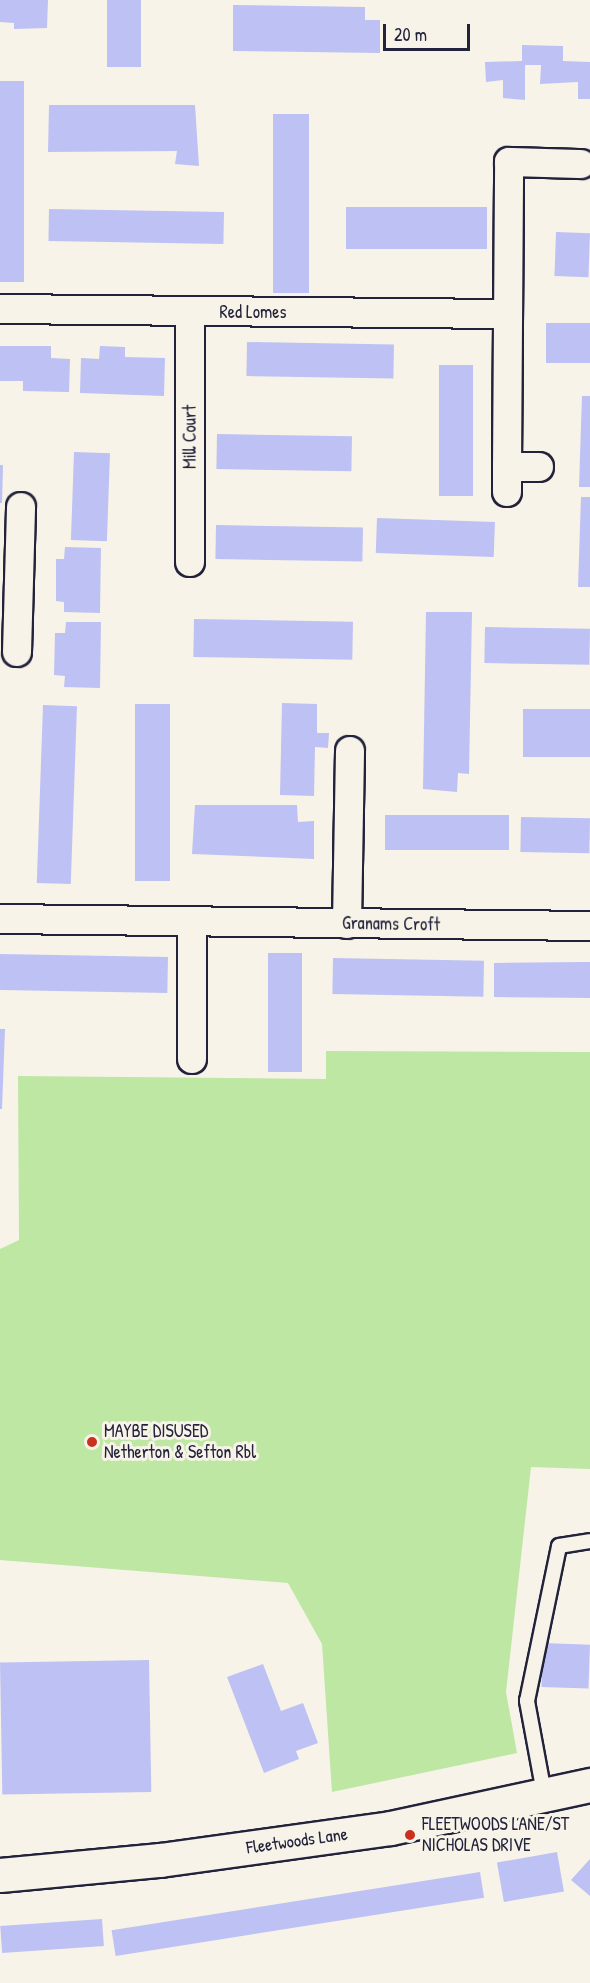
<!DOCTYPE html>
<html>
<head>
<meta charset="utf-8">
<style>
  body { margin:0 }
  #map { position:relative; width:590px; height:1983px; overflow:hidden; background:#f7f3e8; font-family:"Patrick Hand",sans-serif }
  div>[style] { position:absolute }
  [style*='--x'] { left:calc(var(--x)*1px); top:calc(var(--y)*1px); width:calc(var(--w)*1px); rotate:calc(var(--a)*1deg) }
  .green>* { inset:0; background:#bde7a3 }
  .building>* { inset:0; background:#bec1f3; transform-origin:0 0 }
  .roads { filter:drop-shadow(2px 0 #22223b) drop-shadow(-2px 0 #22223b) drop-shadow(0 2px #22223b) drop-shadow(0 -2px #22223b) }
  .lane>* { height:14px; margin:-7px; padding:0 7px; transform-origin:7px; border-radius:7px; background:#f7f3e8 }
  .street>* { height:28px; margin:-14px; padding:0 14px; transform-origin:14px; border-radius:14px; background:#f7f3e8 }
  .secondary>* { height:33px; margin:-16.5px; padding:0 16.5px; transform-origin:16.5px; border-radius:16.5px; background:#f7f3e8 }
  .dots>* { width:16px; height:16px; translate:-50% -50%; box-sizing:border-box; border:3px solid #f7f3e8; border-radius:50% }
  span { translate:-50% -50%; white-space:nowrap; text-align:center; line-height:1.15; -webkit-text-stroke:6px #f7f3e8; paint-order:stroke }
  .street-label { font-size:18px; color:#22223b }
  .poi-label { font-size:18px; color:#22223b }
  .left { translate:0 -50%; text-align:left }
  .scale { position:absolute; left:383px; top:24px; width:87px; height:27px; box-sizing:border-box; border:3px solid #22223b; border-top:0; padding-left:8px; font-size:18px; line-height:21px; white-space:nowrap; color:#22223b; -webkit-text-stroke:4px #f7f3e8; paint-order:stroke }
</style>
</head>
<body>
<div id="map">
  <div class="green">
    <div style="clip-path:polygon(326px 1051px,590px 1052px,590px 1469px,531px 1467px,506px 1692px,517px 1753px,332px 1792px,322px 1644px,288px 1583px,0 1560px,0 1249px,19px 1240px,18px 1076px,326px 1079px)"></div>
  </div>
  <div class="building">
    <div style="clip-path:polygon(0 0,48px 0,47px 28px,14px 29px,14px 23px,0 22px)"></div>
    <div style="left:107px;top:0;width:34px;height:67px"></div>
    <div style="clip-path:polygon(233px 5px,365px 7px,365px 20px,380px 20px,380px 53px,233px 51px)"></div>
    <div style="clip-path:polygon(522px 45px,563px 46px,563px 61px,590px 62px,590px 99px,578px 99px,578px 82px,540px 84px,541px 65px,525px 65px,525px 100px,503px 98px,503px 80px,486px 82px,485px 62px,522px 61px)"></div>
    <div style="left:0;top:81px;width:24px;height:201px"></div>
    <div style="clip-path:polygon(49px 105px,195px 105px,199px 166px,175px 164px,177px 151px,48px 152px)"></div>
    <div style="left:273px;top:114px;width:36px;height:179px"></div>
    <div style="left:346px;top:207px;width:141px;height:42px"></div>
    <div style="left:49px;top:209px;width:175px;height:32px;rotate:1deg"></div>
    <div style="left:556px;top:232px;width:34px;height:44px;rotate:2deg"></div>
    <div style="left:546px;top:323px;width:44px;height:40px"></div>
    <div style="left:247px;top:342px;width:147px;height:34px;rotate:1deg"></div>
    <div style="clip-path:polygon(0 346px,51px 346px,51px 358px,70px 359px,69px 392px,23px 391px,23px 381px,0 381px)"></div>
    <div style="clip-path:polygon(100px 346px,125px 347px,125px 357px,165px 358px,164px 396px,80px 393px,81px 358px,99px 359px)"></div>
    <div style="left:439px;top:365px;width:34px;height:131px"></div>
    <div style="clip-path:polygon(582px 396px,590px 396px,590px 487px,579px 487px)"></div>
    <div style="left:217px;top:434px;width:135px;height:35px;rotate:1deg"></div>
    <div style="left:74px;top:452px;width:36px;height:88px;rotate:2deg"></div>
    <div style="clip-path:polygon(0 465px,3px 465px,2px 503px,0 503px)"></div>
    <div style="clip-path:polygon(581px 497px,590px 497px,590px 587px,578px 587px)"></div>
    <div style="left:377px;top:518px;width:118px;height:35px;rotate:2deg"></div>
    <div style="left:216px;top:525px;width:147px;height:34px;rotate:1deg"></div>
    <div style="clip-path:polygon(65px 547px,101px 548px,100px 613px,64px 612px,64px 602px,56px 601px,56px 559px,64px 559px)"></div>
    <div style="clip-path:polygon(426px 612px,472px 612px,469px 774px,458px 773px,457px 792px,423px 789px)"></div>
    <div style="left:194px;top:619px;width:159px;height:38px;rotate:1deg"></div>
    <div style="clip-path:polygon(66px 622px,101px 622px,100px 688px,64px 687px,65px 676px,54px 675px,55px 633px,65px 633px)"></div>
    <div style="left:485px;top:627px;width:105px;height:36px;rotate:1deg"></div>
    <div style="clip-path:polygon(282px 703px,317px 704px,317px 733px,329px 733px,328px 748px,315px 747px,314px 796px,280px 795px)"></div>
    <div style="left:135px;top:704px;width:35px;height:177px"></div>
    <div style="left:43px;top:705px;width:34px;height:178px;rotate:2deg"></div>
    <div style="left:590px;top:709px;width:48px;height:67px;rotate:90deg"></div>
    <div style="clip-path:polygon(195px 805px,297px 805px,298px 822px,314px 821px,314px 859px,192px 854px)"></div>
    <div style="left:385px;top:815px;width:124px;height:35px"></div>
    <div style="left:521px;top:817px;width:69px;height:35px;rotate:1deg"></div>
    <div style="left:268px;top:953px;width:34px;height:119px"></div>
    <div style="left:0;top:954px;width:168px;height:36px;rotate:1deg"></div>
    <div style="left:333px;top:958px;width:151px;height:36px;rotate:1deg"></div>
    <div style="clip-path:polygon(583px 962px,590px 962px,590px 998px,494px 997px,494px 963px)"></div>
    <div style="clip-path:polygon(0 1029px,5px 1029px,2px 1109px,0 1109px)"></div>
    <div style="left:543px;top:1643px;width:47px;height:44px;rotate:2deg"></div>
    <div style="left:149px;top:1660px;width:132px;height:149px;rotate:89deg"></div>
    <div style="clip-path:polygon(263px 1664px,281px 1711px,303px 1703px,318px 1743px,296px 1751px,299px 1759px,264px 1773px,227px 1677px)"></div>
    <div style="left:557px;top:1852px;width:40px;height:61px;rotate:80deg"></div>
    <div style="clip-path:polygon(590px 1859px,590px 1896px,571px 1880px)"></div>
    <div style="left:480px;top:1872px;width:26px;height:373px;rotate:81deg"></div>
    <div style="left:102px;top:1919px;width:27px;height:102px;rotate:86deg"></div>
  </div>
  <div class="roads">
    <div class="lane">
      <div style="--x:544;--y:1793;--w:94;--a:-100.5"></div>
      <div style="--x:527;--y:1701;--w:158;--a:-78.3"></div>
      <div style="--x:559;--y:1546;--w:31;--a:-9"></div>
    </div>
    <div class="street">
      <div style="--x:0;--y:309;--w:506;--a:0.57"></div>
      <div style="--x:507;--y:467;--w:305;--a:-89.6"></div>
      <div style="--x:509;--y:162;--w:72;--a:1.6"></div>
      <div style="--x:507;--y:492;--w:25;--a:-90"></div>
      <div style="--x:507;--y:467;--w:32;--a:0"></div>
      <div style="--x:190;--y:562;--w:250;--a:-90"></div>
      <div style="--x:17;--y:652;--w:145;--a:-88.4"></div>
      <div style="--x:0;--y:919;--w:590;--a:0.68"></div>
      <div style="--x:347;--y:924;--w:173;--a:-89"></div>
      <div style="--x:192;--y:1059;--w:136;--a:-90"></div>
    </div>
    <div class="secondary">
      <div style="--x:0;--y:1875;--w:161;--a:-5.4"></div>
      <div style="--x:160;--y:1860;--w:233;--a:-7.9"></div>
      <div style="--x:391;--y:1828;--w:204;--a:-12.2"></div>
    </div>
  </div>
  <div class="dots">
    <div style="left:92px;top:1442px;background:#c8321e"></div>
    <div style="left:410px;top:1835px;background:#c8321e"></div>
  </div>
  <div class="street-label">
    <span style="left:253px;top:312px">Red Lomes</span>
    <span style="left:190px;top:437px;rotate:-90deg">Mill Court</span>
    <span style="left:391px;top:924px;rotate:1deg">Granams Croft</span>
    <span style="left:297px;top:1841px;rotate:-8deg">Fleetwoods Lane</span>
  </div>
  <div class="poi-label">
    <span class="left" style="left:104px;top:1442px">MAYBE DISUSED<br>Netherton &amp; Sefton Rbl</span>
    <span class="left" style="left:422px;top:1835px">FLEETWOODS LANE/ST<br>NICHOLAS DRIVE</span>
  </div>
  <div class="scale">20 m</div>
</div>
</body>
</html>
